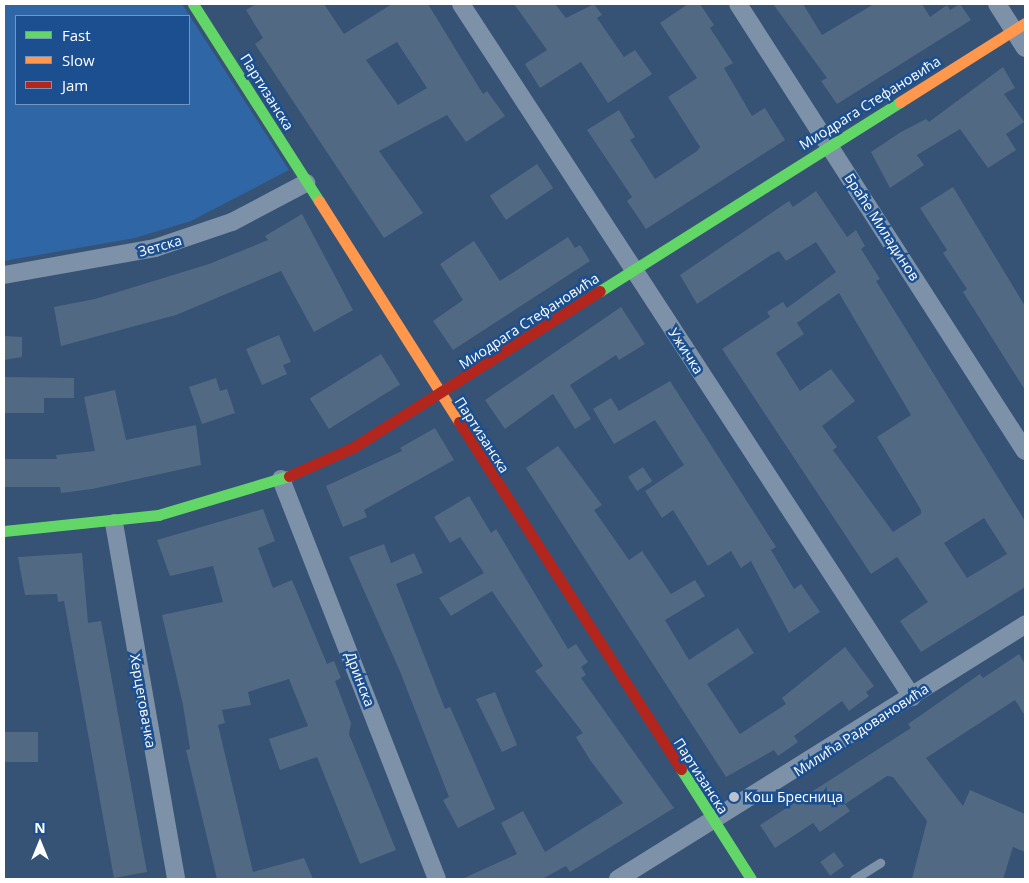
<!DOCTYPE html>
<html>
<head>
<meta charset="utf-8">
<style>
  body { margin:0 }
  #map { position:relative; width:1029px; height:883px; overflow:hidden; background:#365274; font-family:"Open Sans",sans-serif }
  div>[style] { position:absolute }
  [style*='--x'] { left:calc(var(--x)*1px); top:calc(var(--y)*1px); width:calc(var(--w)*1px); rotate:calc(var(--a)*1deg) }
  .green>* { inset:0; background:#2f66a5 }
  .building>* { inset:0; background:#526984; transform-origin:0 0 }
  .lane>* { height:9px; margin:-4.5px; padding:0 4.5px; transform-origin:4.5px; border-radius:4.5px; background:#7d92a8 }
  .street>* { height:18px; margin:-9px; padding:0 9px; transform-origin:9px; border-radius:9px; background:#7d92a8 }
  .fast>* { height:11px; margin:-5.5px; padding:0 5.5px; transform-origin:5.5px; border-radius:5.5px; background:#63d668 }
  .slow>* { height:11px; margin:-5.5px; padding:0 5.5px; transform-origin:5.5px; border-radius:5.5px; background:#ff974d }
  .jam>* { height:11px; margin:-5.5px; padding:0 5.5px; transform-origin:5.5px; border-radius:5.5px; background:#b3261e }
  .dots>* { width:14px; height:14px; translate:-50% -50%; box-sizing:border-box; border:2px solid #1b4f8f; border-radius:50% }
  span { translate:-50% -50%; white-space:nowrap; text-align:center; line-height:1.15; -webkit-text-stroke:5px #1b4f8f; paint-order:stroke }
  .street-label { font-size:14px; color:#fff }
  .poi-label { font-size:14px; color:#fff }
  .left { translate:0 -50%; text-align:left }
  .frame { position:absolute; inset:0; border:5px solid #fff; pointer-events:none }
  .legend { position:absolute; left:15px; top:15px; width:175px; height:90px; box-sizing:border-box; background:#1b4f8f; border:1px solid #7695bc; margin:0; padding:6px 9px; list-style:none; font-size:15px; color:#fff }
  .legend li { display:flex; align-items:center; gap:10px; height:25px }
  .legend b { width:25px; border:1px solid #7695bc }
  .north { position:absolute; left:15px; top:818px; width:50px; height:50px; -webkit-text-stroke:4px #1b4f8f; paint-order:stroke; rotate:0deg; font-size:14px; font-weight:700; line-height:20px; text-align:center; color:#fff }
  .north::after { content:''; display:block; margin:auto; width:18px; height:22px; background:#fff; clip-path:polygon(50% 0,100% 100%,50% 72%,0 100%) }
</style>
</head>
<body>
<div id="map">
  <div class="green">
    <div style="clip-path:polygon(evenodd,4px 4px,182px 4px,289px 170px,191px 221px,135px 238px,4px 261px,4px 4px,16px 16px,189px 16px,189px 104px,16px 104px,16px 16px)"></div>
  </div>
  <div class="building">
    <div style="clip-path:polygon(evenodd,256px 4px,324px 4px,344px 34px,392px 4px,428px 4px,483px 94px,487px 91px,505px 116px,466px 142px,447px 115px,379px 151px,423px 213px,384px 238px,255px 44px,263px 38px,246px 10px,256px 4px,397px 42px,427px 88px,398px 105px,366px 60px,397px 42px)"></div>
    <div style="clip-path:polygon(514px 4px,555px 4px,566px 18px,594px 4px,602px 15px,597px 18px,624px 57px,635px 50px,652px 74px,608px 103px,581px 62px,540px 88px,525px 64px,547px 50px)"></div>
    <div style="clip-path:polygon(688px 4px,700px 4px,714px 25px,710px 28px,733px 63px,724px 68px,752px 116px,765px 108px,785px 140px,646px 229px,627px 201px,632px 197px,587px 130px,619px 110px,635px 137px,630px 140px,655px 179px,697px 151px,700px 147px,668px 97px,697px 78px,660px 23px)"></div>
    <div style="clip-path:polygon(773px 4px,803px 4px,822px 35px,874px 4px,922px 4px,930px 17px,947px 5px,950px 10px,960px 4px,971px 20px,837px 104px,821px 81px,827px 78px)"></div>
    <div style="clip-path:polygon(1003px 67px,1015px 88px,1004px 94px,1024px 122px,1006px 134px,1016px 150px,988px 168px,960px 129px,917px 155px,924px 165px,890px 188px,871px 152px,901px 132px,926px 119px,929px 122px)"></div>
    <div style="left:537px;top:164px;width:29px;height:57px;rotate:56deg"></div>
    <div style="clip-path:polygon(953px 187px,1025px 306px,1025px 390px,963px 292px,967px 289px,943px 253px,947px 250px,920px 208px)"></div>
    <div style="clip-path:polygon(evenodd,816px 191px,847px 237px,856px 230px,865px 246px,861px 249px,880px 279px,876px 281px,1025px 521px,1025px 587px,921px 652px,900px 621px,928px 602px,897px 557px,871px 574px,722px 349px,770px 317px,767px 312px,783px 302px,787px 308px,836px 272px,816px 242px,786px 261px,779px 251px,771px 255px,697px 304px,680px 275px,789px 201px,793px 207px,816px 191px,839px 293px,911px 415px,877px 437px,921px 510px,921px 514px,893px 532px,833px 450px,837px 447px,822px 426px,855px 401px,831px 369px,800px 391px,776px 353px,804px 334px,797px 323px,839px 293px,816px 191px,984px 518px,1007px 554px,967px 578px,944px 543px,984px 518px)"></div>
    <div style="clip-path:polygon(302px 214px,353px 310px,314px 332px,281px 271px,176px 315px,61px 346px,54px 307px,95px 299px,209px 264px,268px 240px,265px 236px)"></div>
    <div style="clip-path:polygon(568px 237px,575px 248px,580px 245px,590px 261px,453px 350px,433px 321px,463px 300px,440px 264px,474px 241px,500px 281px)"></div>
    <div style="clip-path:polygon(621px 307px,645px 344px,619px 360px,616px 355px,570px 385px,591px 419px,575px 429px,553px 394px,505px 429px,485px 400px)"></div>
    <div style="clip-path:polygon(279px 335px,291px 362px,283px 365px,287px 374px,262px 385px,246px 349px)"></div>
    <div style="clip-path:polygon(4px 336px,22px 337px,22px 357px,4px 360px)"></div>
    <div style="left:381px;top:354px;width:36px;height:84px;rotate:58deg"></div>
    <div style="clip-path:polygon(4px 377px,74px 378px,74px 398px,44px 398px,44px 413px,4px 413px)"></div>
    <div style="clip-path:polygon(216px 378px,220px 391px,227px 389px,235px 413px,202px 424px,189px 387px)"></div>
    <div style="clip-path:polygon(670px 381px,776px 547px,771px 550px,794px 589px,801px 584px,820px 612px,789px 633px,751px 561px,741px 568px,731px 551px,708px 566px,673px 510px,662px 518px,645px 491px,684px 465px,655px 420px,614px 444px,593px 409px,611px 398px,619px 411px)"></div>
    <div style="clip-path:polygon(115px 390px,126px 440px,196px 425px,201px 465px,92px 489px,61px 493px,60px 487px,4px 487px,4px 459px,57px 459px,56px 455px,95px 451px,84px 397px)"></div>
    <div style="clip-path:polygon(435px 428px,454px 460px,364px 510px,367px 517px,343px 527px,326px 486px,402px 451px,400px 448px)"></div>
    <div style="clip-path:polygon(558px 446px,602px 505px,594px 510px,629px 560px,642px 551px,671px 594px,695px 580px,705px 596px,665px 620px,689px 660px,738px 628px,754px 653px,707px 684px,740px 734px,786px 704px,782px 698px,845px 647px,874px 686px,866px 692px,869px 696px,849px 711px,842px 701px,794px 736px,798px 742px,778px 756px,774px 750px,726px 777px,526px 468px)"></div>
    <div style="left:643px;top:467px;width:17px;height:18px;rotate:57deg"></div>
    <div style="clip-path:polygon(469px 496px,491px 533px,496px 529px,568px 649px,576px 644px,588px 662px,581px 667px,586px 675px,581px 678px,674px 808px,570px 872px,566px 866px,542px 879px,462px 879px,517px 854px,501px 823px,523px 811px,545px 852px,623px 803px,590px 760px,576px 737px,583px 733px,535px 671px,543px 666px,492px 591px,451px 616px,439px 598px,484px 573px,460px 537px,450px 543px,434px 517px)"></div>
    <div style="clip-path:polygon(263px 509px,275px 541px,258px 548px,273px 588px,292px 580px,327px 664px,334px 661px,341px 678px,335px 681px,351px 723px,349px 734px,396px 850px,360px 864px,317px 757px,280px 770px,269px 739px,308px 726px,289px 679px,248px 692px,251px 705px,222px 710px,225px 723px,218px 725px,253px 872px,304px 858px,313px 879px,217px 879px,186px 750px,190px 749px,183px 705px,162px 615px,223px 602px,213px 566px,170px 576px,157px 540px)"></div>
    <div style="clip-path:polygon(384px 544px,391px 563px,414px 553px,423px 573px,396px 584px,445px 709px,450px 707px,495px 809px,458px 828px,443px 800px,449px 797px,399px 669px,349px 557px)"></div>
    <div style="clip-path:polygon(82px 553px,88px 623px,101px 621px,147px 872px,114px 878px,64px 601px,58px 602px,57px 594px,25px 595px,18px 557px)"></div>
    <div style="clip-path:polygon(1019px 654px,1025px 664px,1025px 716px,1015px 700px,926px 758px,963px 806px,970px 790px,1025px 814px,1025px 852px,1013px 847px,1003px 879px,912px 879px,927px 821px,893px 777px,887px 776px,845px 804px,850px 811px,820px 832px,813px 823px,775px 848px,760px 825px,911px 728px,908px 724px,980px 674px,983px 678px)"></div>
    <div style="clip-path:polygon(495px 692px,517px 745px,502px 752px,476px 699px)"></div>
    <div style="left:4px;top:732px;width:34px;height:30px"></div>
    <div style="left:834px;top:852px;width:17px;height:17px;rotate:54deg"></div>
  </div>
  <div class="lane">
    <div style="--x:854;--y:879;--w:31;--a:-32"></div>
  </div>
  <div class="street">
    <div style="--x:461;--y:4;--w:827;--a:56.94"></div>
    <div style="--x:738;--y:4;--w:531;--a:57.3"></div>
    <div style="--x:997;--y:4;--w:52;--a:57.5"></div>
    <div style="--x:4;--y:275;--w:153;--a:-10.1"></div>
    <div style="--x:155;--y:248;--w:81;--a:-18.7"></div>
    <div style="--x:232;--y:222;--w:84;--a:-27.8"></div>
    <div style="--x:281;--y:479;--w:429;--a:68.7"></div>
    <div style="--x:114;--y:523;--w:361;--a:80.1"></div>
    <div style="--x:618;--y:879;--w:480;--a:-32"></div>
  </div>
  <div class="fast">
    <div style="--x:193;--y:4;--w:234;--a:57.4"></div>
    <div style="--x:600;--y:291;--w:355;--a:-32.2"></div>
    <div style="--x:4;--y:531;--w:155;--a:-5.9"></div>
    <div style="--x:158;--y:515;--w:137;--a:-16.6"></div>
    <div style="--x:681;--y:769;--w:130;--a:57.5"></div>
  </div>
  <div class="slow">
    <div style="--x:900;--y:102;--w:148;--a:-32.3"></div>
    <div style="--x:319;--y:201;--w:262;--a:57.6"></div>
  </div>
  <div class="jam">
    <div style="--x:459;--y:422;--w:412;--a:57.4"></div>
    <div style="--x:289;--y:476;--w:71;--a:-24"></div>
    <div style="--x:354;--y:447;--w:291;--a:-32.4"></div>
  </div>
  <div class="dots">
    <div style="left:734px;top:797px;background:#b9c2ce"></div>
  </div>
  <div class="street-label">
    <span style="left:267px;top:92px;rotate:58deg">Партизанска</span>
    <span style="left:870px;top:103px;rotate:-32deg">Миодрага Стефановића</span>
    <span style="left:882px;top:227px;rotate:57deg">Браће Миладинов</span>
    <span style="left:160px;top:246px;rotate:-16deg">Зетска</span>
    <span style="left:529px;top:321px;rotate:-33deg">Миодрага Стефановића</span>
    <span style="left:686px;top:351px;rotate:57deg">Ужичка</span>
    <span style="left:482px;top:435px;rotate:57deg">Партизанска</span>
    <span style="left:360px;top:679px;rotate:69deg">Дринска</span>
    <span style="left:143px;top:701px;rotate:80deg">Херцеговачка</span>
    <span style="left:861px;top:730px;rotate:-33deg">Милића Радовановића</span>
    <span style="left:701px;top:776px;rotate:57deg">Партизанска</span>
  </div>
  <div class="poi-label">
    <span class="left" style="left:744px;top:797px">Кош Бресница</span>
  </div>
  <div class="frame"></div>
  <ul class="legend">
  <li><b style="height:6px;background:#63d668"></b>Fast</li>
  <li><b style="height:6px;background:#ff974d"></b>Slow</li>
  <li><b style="height:6px;background:#b3261e"></b>Jam</li>
  </ul>
  <div class="north">N</div>
</div>
</body>
</html>
